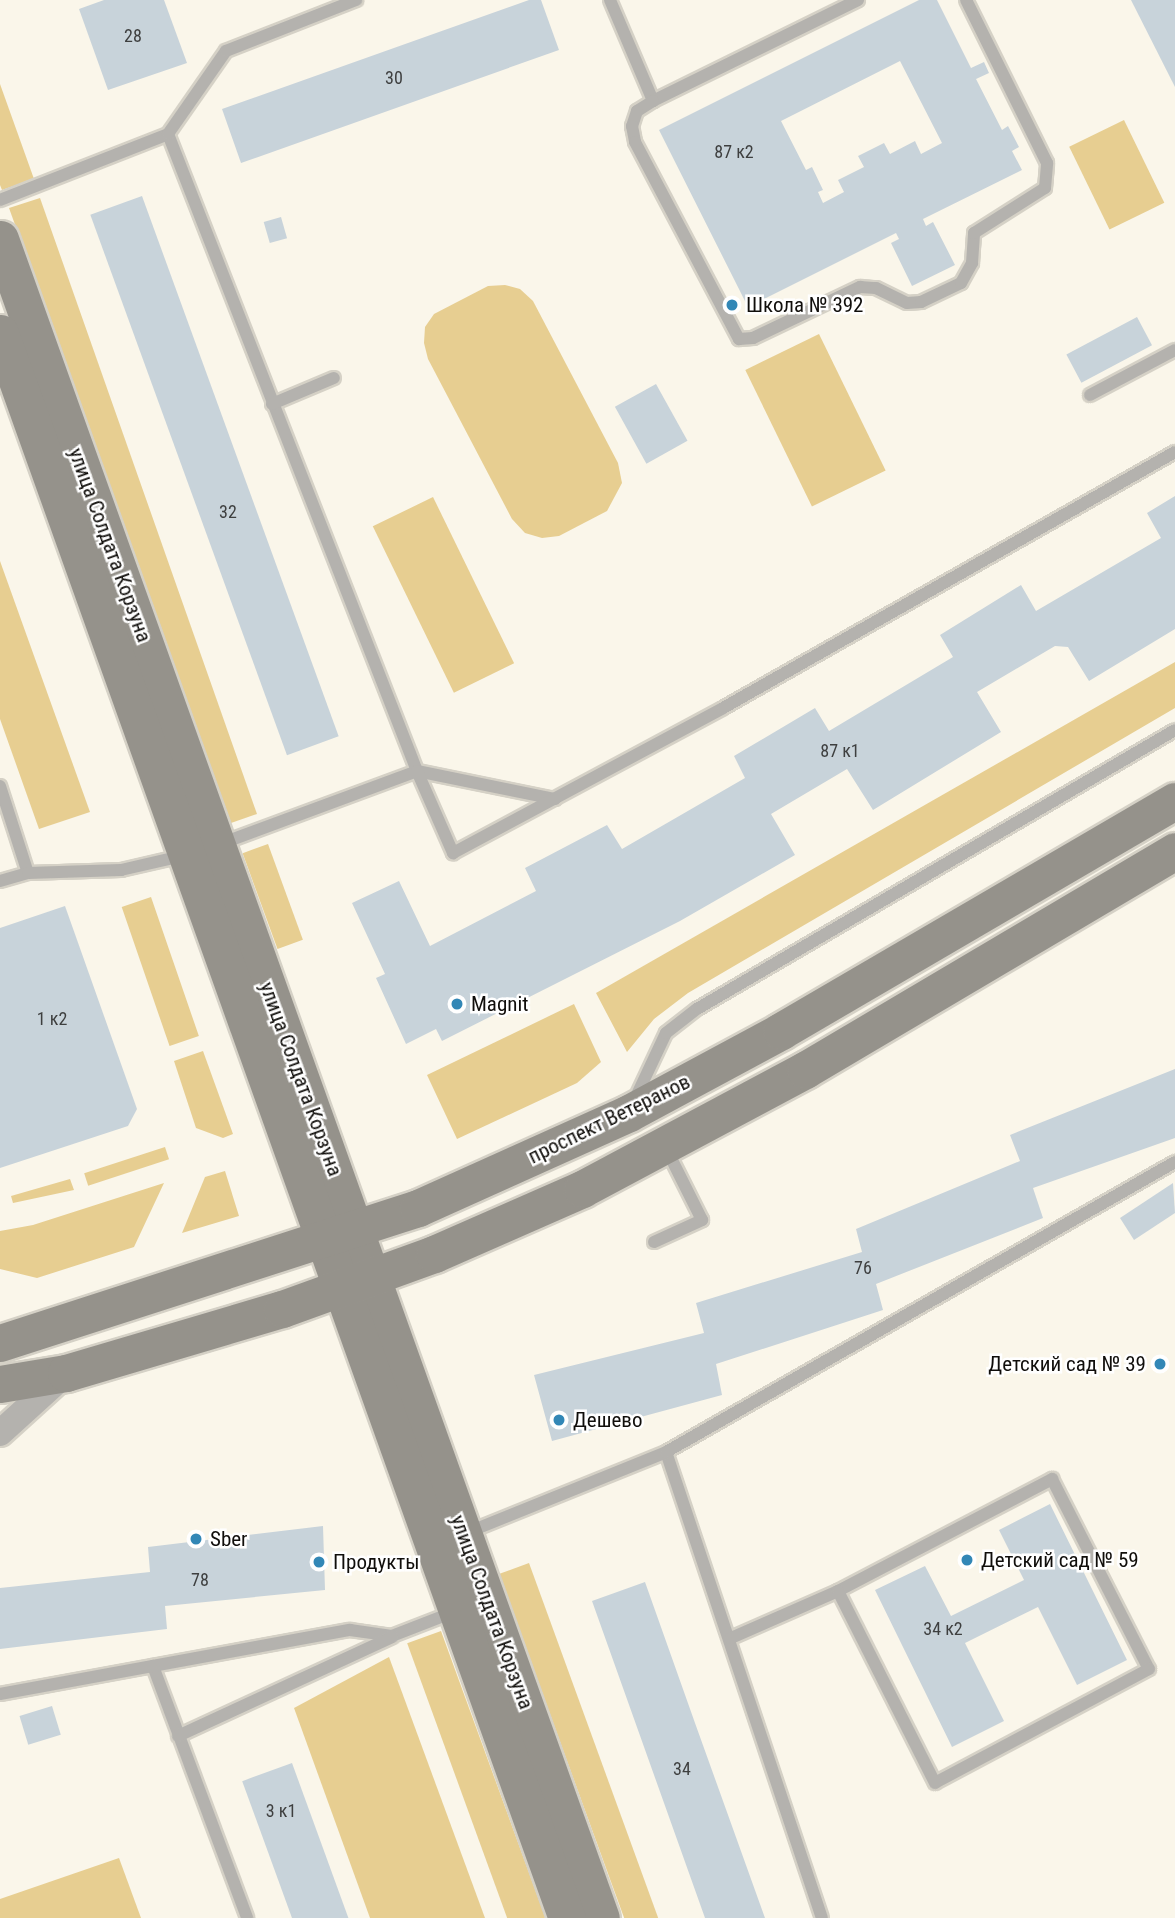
<!DOCTYPE html>
<html>
<head>
<meta charset="utf-8">
<style>
  body { margin:0 }
  #map { position:relative; width:1175px; height:1918px; overflow:hidden; background:#faf6ea; font-family:"Roboto Condensed",sans-serif }
  div>[style] { position:absolute }
  [style*='--x'] { left:calc(var(--x)*1px); top:calc(var(--y)*1px); width:calc(var(--w)*1px); rotate:calc(var(--a)*1deg) }
  .green>* { inset:0; background:#e7ce91; transform-origin:0 0 }
  .building>* { inset:0; background:#c8d3da; transform-origin:0 0 }
  .roads { filter:drop-shadow(2px 0 #d5d1c6) drop-shadow(-2px 0 #d5d1c6) drop-shadow(0 2px #d5d1c6) drop-shadow(0 -2px #d5d1c6) }
  .lane>* { height:12px; margin:-6px; padding:0 6px; transform-origin:6px; border-radius:6px; background:#b4b2ae }
  .street>* { height:26px; margin:-13px; padding:0 13px; transform-origin:13px; border-radius:13px; background:#b4b2ae }
  .secondary>* { height:37px; margin:-18.5px; padding:0 18.5px; transform-origin:18.5px; border-radius:18.5px; background:#95928b }
  .dots>* { width:19px; height:19px; translate:-50% -50%; box-sizing:border-box; border:4px solid #fff; border-radius:50% }
  span { translate:-50% -50%; white-space:nowrap; text-align:center; line-height:1.15; -webkit-text-stroke:5px #fff; paint-order:stroke }
  .number-label { font-size:18px; color:#3e3f3f }
  .number-label span { -webkit-text-stroke-width:0 }
  .poi-label { font-size:21px; color:#100e0b }
  .left { translate:0 -50%; text-align:left }
  .right { translate:-100% -50%; text-align:right }
  .street-label { font-size:21px; color:#100e0b }
</style>
</head>
<body>
<div id="map">
  <div class="green">
    <div style="clip-path:polygon(0 84px,34px 179px,2px 190px,0 185px)"></div>
    <div style="left:1124px;top:120px;width:92px;height:61px;rotate:64deg"></div>
    <div style="clip-path:polygon(40px 198px,257px 814px,231px 823px,9px 208px)"></div>
    <div style="clip-path:polygon(505px 285px,520px 289px,533px 301px,618px 463px,622px 483px,607px 511px,559px 536px,542px 538px,525px 533px,512px 519px,428px 359px,424px 343px,425px 327px,434px 314px,488px 286px)"></div>
    <div style="left:819px;top:334px;width:152px;height:82px;rotate:64deg"></div>
    <div style="left:433px;top:497px;width:185px;height:67px;rotate:64deg"></div>
    <div style="clip-path:polygon(0 561px,90px 812px,39px 829px,0 719px)"></div>
    <div style="clip-path:polygon(1175px 662px,1175px 708px,688px 993px,654px 1019px,627px 1052px,596px 993px)"></div>
    <div style="left:268px;top:844px;width:102px;height:27px;rotate:70deg"></div>
    <div style="left:151px;top:897px;width:147px;height:31px;rotate:71deg"></div>
    <div style="clip-path:polygon(574px 1004px,601px 1062px,577px 1083px,457px 1139px,427px 1075px)"></div>
    <div style="clip-path:polygon(203px 1051px,233px 1134px,223px 1138px,196px 1128px,174px 1061px)"></div>
    <div style="left:165px;top:1147px;width:13px;height:85px;rotate:72deg"></div>
    <div style="clip-path:polygon(225px 1171px,239px 1216px,182px 1233px,205px 1177px)"></div>
    <div style="clip-path:polygon(70px 1179px,74px 1190px,13px 1203px,11px 1196px)"></div>
    <div style="clip-path:polygon(164px 1183px,134px 1247px,37px 1278px,0 1269px,0 1231px,33px 1225px)"></div>
    <div style="left:529px;top:1563px;width:378px;height:32px;rotate:70deg"></div>
    <div style="left:441px;top:1631px;width:305px;height:36px;rotate:70deg"></div>
    <div style="clip-path:polygon(389px 1657px,485px 1918px,370px 1918px,294px 1708px)"></div>
    <div style="clip-path:polygon(119px 1858px,141px 1918px,0 1918px,0 1899px)"></div>
  </div>
  <div class="building">
    <div style="clip-path:polygon(104px 0,164px 0,187px 63px,108px 90px,79px 9px)"></div>
    <div style="clip-path:polygon(529px 0,541px 0,559px 50px,241px 163px,222px 109px)"></div>
    <div style="clip-path:polygon(evenodd,919px 0,937px 0,971px 68px,984px 62px,989px 73px,976px 79px,1002px 130px,1008px 126px,1019px 147px,1012px 151px,1022px 170px,923px 219px,926px 226px,933px 222px,955px 265px,912px 286px,891px 243px,899px 239px,896px 233px,748px 307px,659px 130px,919px 0,900px 61px,942px 143px,921px 154px,915px 141px,890px 154px,884px 143px,858px 156px,864px 167px,838px 180px,844px 192px,823px 203px,818px 192px,823px 190px,812px 167px,806px 170px,781px 121px,900px 61px)"></div>
    <div style="clip-path:polygon(1131px 0,1175px 0,1175px 87px)"></div>
    <div style="left:142px;top:196px;width:575px;height:55px;rotate:70deg"></div>
    <div style="left:281px;top:217px;width:22px;height:18px;rotate:74deg"></div>
    <div style="left:1137px;top:317px;width:32px;height:80px;rotate:62deg"></div>
    <div style="left:656px;top:384px;width:65px;height:47px;rotate:61deg"></div>
    <div style="clip-path:polygon(1175px 496px,1175px 629px,1089px 681px,1068px 647px,1055px 646px,977px 692px,1001px 732px,873px 810px,847px 769px,771px 814px,795px 855px,680px 921px,442px 1041px,436px 1029px,406px 1044px,376px 978px,385px 974px,352px 903px,399px 881px,430px 946px,536px 891px,525px 868px,607px 825px,622px 849px,745px 778px,734px 756px,815px 708px,829px 731px,953px 657px,940px 635px,1021px 585px,1036px 611px,1161px 538px,1147px 513px)"></div>
    <div style="clip-path:polygon(65px 906px,137px 1109px,128px 1126px,0 1168px,0 928px)"></div>
    <div style="clip-path:polygon(1175px 1069px,1175px 1138px,1033px 1188px,1043px 1218px,876px 1284px,883px 1310px,716px 1364px,722px 1395px,552px 1441px,534px 1375px,704px 1333px,696px 1303px,862px 1252px,856px 1229px,1020px 1161px,1010px 1135px)"></div>
    <div style="clip-path:polygon(1173px 1183px,1175px 1213px,1134px 1240px,1120px 1218px)"></div>
    <div style="clip-path:polygon(1050px 1504px,1127px 1660px,1077px 1685px,1038px 1607px,965px 1643px,1004px 1721px,952px 1747px,875px 1590px,925px 1566px,951px 1616px,1024px 1580px,999px 1530px)"></div>
    <div style="clip-path:polygon(323px 1526px,325px 1590px,165px 1606px,167px 1629px,0 1649px,0 1588px,150px 1572px,148px 1547px)"></div>
    <div style="clip-path:polygon(645px 1582px,695px 1723px,765px 1918px,705px 1918px,592px 1601px)"></div>
    <div style="left:52px;top:1706px;width:30px;height:34px;rotate:73deg"></div>
    <div style="left:292px;top:1763px;width:165px;height:53px;rotate:70deg"></div>
  </div>
  <div class="roads">
    <div class="lane">
      <div style="--x:610;--y:0;--w:110;--a:66.9"></div>
      <div style="--x:858;--y:0;--w:229;--a:153.8"></div>
      <div style="--x:653;--y:101;--w:19;--a:148"></div>
      <div style="--x:637;--y:111;--w:16;--a:108"></div>
      <div style="--x:632;--y:126;--w:16;--a:79"></div>
      <div style="--x:635;--y:142;--w:223;--a:62.2"></div>
      <div style="--x:739;--y:339;--w:14;--a:-4"></div>
      <div style="--x:753;--y:338;--w:119;--a:-25.5"></div>
      <div style="--x:860;--y:287;--w:16;--a:4"></div>
      <div style="--x:876;--y:288;--w:34;--a:26"></div>
      <div style="--x:907;--y:303;--w:14;--a:-4"></div>
      <div style="--x:921;--y:302;--w:44;--a:-25.4"></div>
      <div style="--x:961;--y:283;--w:23;--a:-61"></div>
      <div style="--x:972;--y:263;--w:30;--a:-86"></div>
      <div style="--x:974;--y:233;--w:84;--a:-32.4"></div>
      <div style="--x:1045;--y:188;--w:25;--a:-85"></div>
      <div style="--x:1047;--y:163;--w:182;--a:-116.4"></div>
      <div style="--x:168;--y:134;--w:684;--a:68.65"></div>
      <div style="--x:417;--y:771;--w:141;--a:11.5"></div>
      <div style="--x:0;--y:200;--w:180;--a:-21.4"></div>
      <div style="--x:168;--y:134;--w:101;--a:-55.1"></div>
      <div style="--x:226;--y:51;--w:140;--a:-21.4"></div>
      <div style="--x:1090;--y:395;--w:96;--a:-27.9"></div>
      <div style="--x:272;--y:404;--w:67;--a:-22.8"></div>
      <div style="--x:0;--y:786;--w:91;--a:72.2"></div>
      <div style="--x:220;--y:844;--w:210;--a:-20.3"></div>
      <div style="--x:417;--y:771;--w:90;--a:66.3"></div>
      <div style="--x:453;--y:853;--w:306;--a:-28.2"></div>
      <div style="--x:723;--y:708;--w:519;--a:-29.53"></div>
      <div style="--x:0;--y:881;--w:29;--a:-16"></div>
      <div style="--x:28;--y:873;--w:93;--a:-1.8"></div>
      <div style="--x:121;--y:870;--w:63;--a:-12.9"></div>
      <div style="--x:634;--y:1101;--w:75;--a:-64.8"></div>
      <div style="--x:666;--y:1033;--w:39;--a:-38"></div>
      <div style="--x:697;--y:1009;--w:553;--a:-30.27"></div>
      <div style="--x:654;--y:1242;--w:53;--a:-24.6"></div>
      <div style="--x:702;--y:1220;--w:80;--a:-116.6"></div>
      <div style="--x:666;--y:1452;--w:491;--a:71.5"></div>
      <div style="--x:466;--y:1533;--w:216;--a:-22"></div>
      <div style="--x:666;--y:1452;--w:586;--a:-29.67"></div>
      <div style="--x:731;--y:1638;--w:117;--a:-23.7"></div>
      <div style="--x:838;--y:1591;--w:242;--a:-27.6"></div>
      <div style="--x:1052;--y:1479;--w:213;--a:63"></div>
      <div style="--x:1149;--y:1669;--w:242;--a:152"></div>
      <div style="--x:935;--y:1783;--w:215;--a:-116.8"></div>
      <div style="--x:153;--y:1666;--w:269;--a:69.5"></div>
      <div style="--x:0;--y:1694;--w:356;--a:-10.4"></div>
      <div style="--x:350;--y:1630;--w:42;--a:8.1"></div>
      <div style="--x:392;--y:1636;--w:66;--a:-21.2"></div>
      <div style="--x:178;--y:1736;--w:236;--a:-24.8"></div>
    </div>
    <div class="street">
      <div style="--x:0;--y:1433;--w:89;--a:-42.3"></div>
    </div>
    <div class="secondary">
      <div style="--x:0;--y:239;--w:1783;--a:70.31"></div>
      <div style="--x:0;--y:333;--w:1683;--a:70.32"></div>
      <div style="--x:0;--y:1343;--w:439;--a:-17.9"></div>
      <div style="--x:418;--y:1208;--w:231;--a:-24.2"></div>
      <div style="--x:629;--y:1113;--w:173;--a:-28.3"></div>
      <div style="--x:781;--y:1031;--w:456;--a:-30.3"></div>
      <div style="--x:0;--y:1384;--w:67;--a:-9.5"></div>
      <div style="--x:66;--y:1373;--w:225;--a:-16.5"></div>
      <div style="--x:282;--y:1309;--w:162;--a:-19.9"></div>
      <div style="--x:434;--y:1254;--w:162;--a:-23.7"></div>
      <div style="--x:582;--y:1189;--w:253;--a:-28.1"></div>
      <div style="--x:805;--y:1070;--w:430;--a:-30.6"></div>
    </div>
  </div>
  <div class="dots">
    <div style="left:732px;top:305px;background:#3287b6"></div>
    <div style="left:457px;top:1004px;background:#3287b6"></div>
    <div style="left:1160px;top:1364px;background:#3287b6"></div>
    <div style="left:559px;top:1420px;background:#3287b6"></div>
    <div style="left:196px;top:1539px;background:#3287b6"></div>
    <div style="left:967px;top:1560px;background:#3287b6"></div>
    <div style="left:319px;top:1562px;background:#3287b6"></div>
  </div>
  <div class="number-label">
    <span style="left:133px;top:36px">28</span>
    <span style="left:394px;top:78px">30</span>
    <span style="left:734px;top:152px">87 к2</span>
    <span style="left:228px;top:512px">32</span>
    <span style="left:840px;top:751px">87 к1</span>
    <span style="left:52px;top:1019px">1 к2</span>
    <span style="left:863px;top:1268px">76</span>
    <span style="left:200px;top:1580px">78</span>
    <span style="left:943px;top:1629px">34 к2</span>
    <span style="left:682px;top:1769px">34</span>
    <span style="left:281px;top:1811px">3 к1</span>
  </div>
  <div class="poi-label">
    <span class="left" style="left:746px;top:305px">Школа № 392</span>
    <span class="left" style="left:471px;top:1004px">Magnit</span>
    <span class="right" style="left:1146px;top:1364px">Детский сад № 39</span>
    <span class="left" style="left:573px;top:1420px">Дешево</span>
    <span class="left" style="left:210px;top:1539px">Sber</span>
    <span class="left" style="left:981px;top:1560px">Детский сад № 59</span>
    <span class="left" style="left:333px;top:1562px">Продукты</span>
  </div>
  <div class="street-label">
    <span style="left:110px;top:545px;rotate:70deg">улица Солдата Корзуна</span>
    <span style="left:301px;top:1079px;rotate:70deg">улица Солдата Корзуна</span>
    <span style="left:609px;top:1119px;rotate:-26deg">проспект Ветеранов</span>
    <span style="left:492px;top:1612px;rotate:70deg">улица Солдата Корзуна</span>
  </div>
</div>
</body>
</html>
